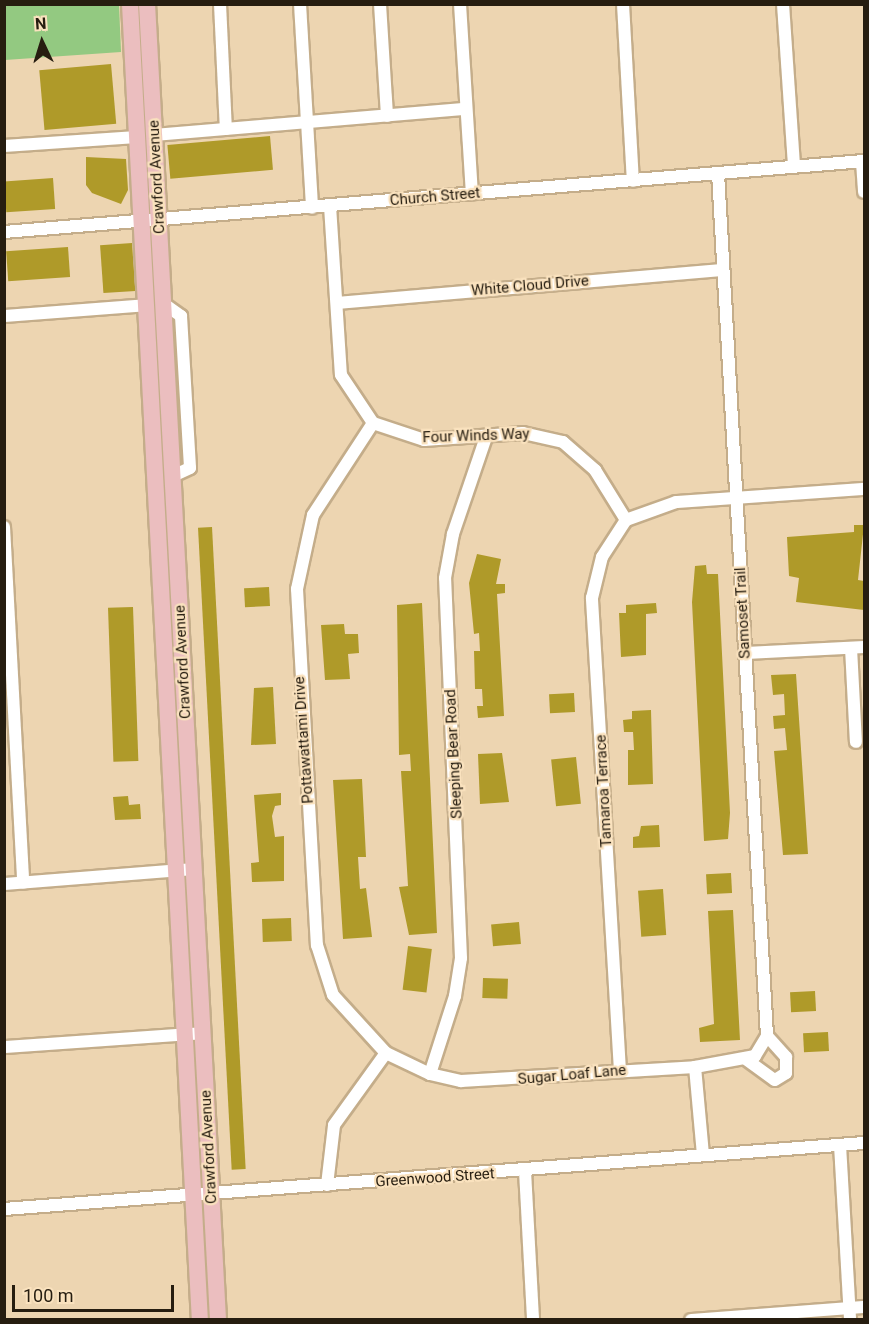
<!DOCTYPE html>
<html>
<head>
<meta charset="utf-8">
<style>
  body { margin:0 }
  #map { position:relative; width:869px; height:1324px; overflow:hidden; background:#edd5b1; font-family:Roboto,sans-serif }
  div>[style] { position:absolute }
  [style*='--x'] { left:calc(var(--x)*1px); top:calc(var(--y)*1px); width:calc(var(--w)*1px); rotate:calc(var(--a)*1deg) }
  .green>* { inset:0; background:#93c981 }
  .building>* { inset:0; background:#af9a29; transform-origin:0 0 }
  .roads { filter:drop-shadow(2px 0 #c4ad8a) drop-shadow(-2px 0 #c4ad8a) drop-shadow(0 2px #c4ad8a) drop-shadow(0 -2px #c4ad8a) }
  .minor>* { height:12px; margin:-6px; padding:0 6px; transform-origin:6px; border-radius:6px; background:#fff }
  .major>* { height:16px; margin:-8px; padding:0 8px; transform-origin:8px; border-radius:8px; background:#ebbebf }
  span { translate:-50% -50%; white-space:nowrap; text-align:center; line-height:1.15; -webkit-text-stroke:4.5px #fae2be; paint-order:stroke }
  .street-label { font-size:15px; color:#261d10 }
  .frame { position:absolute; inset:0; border:6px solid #261d10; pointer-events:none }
  .north { position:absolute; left:12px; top:12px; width:60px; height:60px; -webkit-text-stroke:4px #fae2be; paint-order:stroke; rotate:356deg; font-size:16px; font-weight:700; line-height:24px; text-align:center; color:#261d10 }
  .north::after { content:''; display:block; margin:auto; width:21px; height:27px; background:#261d10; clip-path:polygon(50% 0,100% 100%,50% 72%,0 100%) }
  .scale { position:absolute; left:12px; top:1285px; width:162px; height:27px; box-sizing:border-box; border:3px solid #261d10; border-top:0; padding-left:8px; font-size:18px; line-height:21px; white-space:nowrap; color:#261d10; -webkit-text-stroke:4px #fae2be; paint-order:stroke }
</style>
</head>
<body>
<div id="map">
  <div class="green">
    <div style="clip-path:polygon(5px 4px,119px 5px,121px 52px,5px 60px)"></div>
  </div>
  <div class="building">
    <div style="left:111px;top:64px;width:60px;height:72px;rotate:85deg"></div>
    <div style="left:270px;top:136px;width:34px;height:103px;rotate:85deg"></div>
    <div style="clip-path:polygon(86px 157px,126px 159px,128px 190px,121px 204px,92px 193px,86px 185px)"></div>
    <div style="left:53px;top:178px;width:31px;height:49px;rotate:86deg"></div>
    <div style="left:132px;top:243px;width:48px;height:32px;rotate:86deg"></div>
    <div style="left:68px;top:247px;width:30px;height:62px;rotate:86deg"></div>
    <div style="clip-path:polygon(854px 525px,864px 525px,858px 580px,864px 581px,864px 610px,796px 602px,799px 578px,789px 576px,787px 537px,854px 532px)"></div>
    <div style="left:212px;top:527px;width:643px;height:14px;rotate:87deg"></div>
    <div style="clip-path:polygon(477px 554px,501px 559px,496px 584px,505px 584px,505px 593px,497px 594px,504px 716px,478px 718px,477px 706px,483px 706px,482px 689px,475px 689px,474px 651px,480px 651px,479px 633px,474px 634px,469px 583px)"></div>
    <div style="clip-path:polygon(706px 565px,707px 574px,718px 574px,730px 813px,728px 839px,704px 841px,692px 602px,695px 566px)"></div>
    <div style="left:269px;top:587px;width:19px;height:25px;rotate:87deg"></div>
    <div style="clip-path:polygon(422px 603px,437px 933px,409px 935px,399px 887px,408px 886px,401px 771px,411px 771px,410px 754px,399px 755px,397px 605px)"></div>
    <div style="clip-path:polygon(656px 603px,657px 613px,646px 614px,646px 655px,621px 657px,619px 613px,626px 613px,626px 605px)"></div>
    <div style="left:133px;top:607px;width:154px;height:25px;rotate:88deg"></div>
    <div style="clip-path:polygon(344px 624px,345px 634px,358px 634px,359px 653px,348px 654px,350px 679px,325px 680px,321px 625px)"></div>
    <div style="clip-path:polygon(796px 674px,808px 854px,783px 855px,774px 751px,787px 750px,785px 728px,774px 729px,773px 716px,785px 715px,784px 694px,773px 695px,771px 675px)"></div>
    <div style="clip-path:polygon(273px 687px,276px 744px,251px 745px,254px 688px)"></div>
    <div style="left:574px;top:693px;width:19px;height:25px;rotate:87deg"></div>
    <div style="clip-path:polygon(651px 710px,653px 784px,628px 785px,628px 750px,634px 750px,633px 732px,624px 732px,623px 720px,632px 719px,632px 711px)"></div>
    <div style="clip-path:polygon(502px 753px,509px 802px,480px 804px,478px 754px)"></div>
    <div style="left:576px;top:757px;width:47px;height:25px;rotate:84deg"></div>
    <div style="clip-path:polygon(362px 779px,366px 857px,358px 857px,360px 889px,366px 888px,372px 937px,343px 939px,333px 780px)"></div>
    <div style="clip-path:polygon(281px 793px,281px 805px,275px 806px,272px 816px,275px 837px,284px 836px,284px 881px,252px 882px,251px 863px,259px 862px,254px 795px)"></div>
    <div style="clip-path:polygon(128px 796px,129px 805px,140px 804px,141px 819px,115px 820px,113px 797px)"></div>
    <div style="clip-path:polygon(659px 825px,660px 847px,633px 848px,633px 837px,639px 836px,641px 826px)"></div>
    <div style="left:731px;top:873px;width:20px;height:25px;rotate:87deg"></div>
    <div style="left:663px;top:889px;width:46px;height:25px;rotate:86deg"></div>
    <div style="clip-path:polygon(733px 910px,740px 1040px,700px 1042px,699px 1028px,714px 1024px,708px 911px)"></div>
    <div style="left:291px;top:918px;width:23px;height:29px;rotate:88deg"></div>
    <div style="left:519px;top:922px;width:22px;height:28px;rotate:85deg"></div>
    <div style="left:408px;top:946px;width:24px;height:44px;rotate:7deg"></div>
    <div style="left:483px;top:978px;width:25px;height:20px;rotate:2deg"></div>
    <div style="left:815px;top:991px;width:20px;height:25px;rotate:87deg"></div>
    <div style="left:828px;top:1032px;width:19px;height:25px;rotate:87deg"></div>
  </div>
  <div class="roads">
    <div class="minor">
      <div style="--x:220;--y:4;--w:125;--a:87.3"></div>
      <div style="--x:300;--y:4;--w:204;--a:86.6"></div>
      <div style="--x:380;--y:4;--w:112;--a:86.4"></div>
      <div style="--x:460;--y:4;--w:190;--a:86.4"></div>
      <div style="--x:623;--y:4;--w:177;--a:86.8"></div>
      <div style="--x:783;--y:4;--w:163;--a:86.1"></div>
      <div style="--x:154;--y:135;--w:313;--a:-4.8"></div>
      <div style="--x:4;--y:146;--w:133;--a:-3.9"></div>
      <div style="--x:862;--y:162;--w:30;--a:86"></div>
      <div style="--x:330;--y:206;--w:169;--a:86.3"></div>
      <div style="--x:341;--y:375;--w:58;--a:56.3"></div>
      <div style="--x:373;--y:423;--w:54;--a:18.4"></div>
      <div style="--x:424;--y:440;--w:99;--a:-4"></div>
      <div style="--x:523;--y:433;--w:41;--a:12.7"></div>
      <div style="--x:563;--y:442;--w:43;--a:41.2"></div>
      <div style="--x:595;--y:470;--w:59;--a:58.2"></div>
      <div style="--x:4;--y:232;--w:863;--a:-4.72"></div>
      <div style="--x:337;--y:303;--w:386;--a:-4.9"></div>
      <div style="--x:164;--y:304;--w:21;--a:35"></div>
      <div style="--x:181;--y:316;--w:152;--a:86.6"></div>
      <div style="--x:190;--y:468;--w:19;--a:155"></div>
      <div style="--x:4;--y:316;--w:142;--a:-4.4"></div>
      <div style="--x:373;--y:423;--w:110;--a:123.1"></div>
      <div style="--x:313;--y:515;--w:76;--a:102.2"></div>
      <div style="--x:297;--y:589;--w:357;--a:86.8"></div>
      <div style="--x:317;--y:945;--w:52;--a:72.3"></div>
      <div style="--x:333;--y:995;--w:79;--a:47.6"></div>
      <div style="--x:386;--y:1053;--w:49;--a:25.5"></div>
      <div style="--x:430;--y:1074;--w:32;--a:13"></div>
      <div style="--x:461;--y:1081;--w:234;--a:-3.4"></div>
      <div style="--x:695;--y:1067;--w:61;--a:-10.4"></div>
      <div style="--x:755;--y:1056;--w:23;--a:-59"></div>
      <div style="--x:767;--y:1036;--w:863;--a:-93.25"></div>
      <div style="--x:626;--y:520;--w:53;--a:-19.8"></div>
      <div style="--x:676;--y:502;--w:188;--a:-4"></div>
      <div style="--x:4;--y:527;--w:356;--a:86.9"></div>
      <div style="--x:851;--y:648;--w:94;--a:87"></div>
      <div style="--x:746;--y:653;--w:118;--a:-2.9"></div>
      <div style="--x:4;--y:884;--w:191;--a:-4.5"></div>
      <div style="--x:4;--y:1047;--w:199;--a:-4"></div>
      <div style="--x:747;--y:1060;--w:34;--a:36"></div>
      <div style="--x:775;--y:1080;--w:13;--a:-32"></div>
      <div style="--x:786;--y:1073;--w:16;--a:-90"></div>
      <div style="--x:786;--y:1057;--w:28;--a:-132"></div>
      <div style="--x:695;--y:1067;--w:88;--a:84.8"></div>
      <div style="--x:620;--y:1071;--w:474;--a:-93.4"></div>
      <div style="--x:592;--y:598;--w:42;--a:-76.3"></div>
      <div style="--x:602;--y:557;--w:44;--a:-57"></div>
      <div style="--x:430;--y:1074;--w:82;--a:-72.2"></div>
      <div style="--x:455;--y:996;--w:38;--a:-81"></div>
      <div style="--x:461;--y:958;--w:380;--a:-92.4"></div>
      <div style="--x:445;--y:578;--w:45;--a:-79.7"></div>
      <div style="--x:453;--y:534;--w:102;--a:-71.2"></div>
      <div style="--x:840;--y:1145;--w:175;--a:86.7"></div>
      <div style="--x:525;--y:1171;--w:149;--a:86.9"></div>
      <div style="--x:327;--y:1185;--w:60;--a:-83.3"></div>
      <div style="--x:334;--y:1125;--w:89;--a:-54.2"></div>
      <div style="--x:4;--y:1209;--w:863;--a:-4.39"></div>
      <div style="--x:691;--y:1320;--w:173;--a:-4.3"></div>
    </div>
    <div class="major">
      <div style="--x:130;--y:4;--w:1318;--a:86.96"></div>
      <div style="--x:147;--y:4;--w:1318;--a:86.91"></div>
    </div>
  </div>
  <div class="street-label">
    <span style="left:157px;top:177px;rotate:-93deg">Crawford Avenue</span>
    <span style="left:435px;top:197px;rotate:-5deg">Church Street</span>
    <span style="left:530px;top:286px;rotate:-5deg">White Cloud Drive</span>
    <span style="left:476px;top:436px;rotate:-2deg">Four Winds Way</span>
    <span style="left:743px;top:613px;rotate:-93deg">Samoset Trail</span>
    <span style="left:183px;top:662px;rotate:-93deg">Crawford Avenue</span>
    <span style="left:304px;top:740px;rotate:-94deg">Pottawattami Drive</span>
    <span style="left:454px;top:754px;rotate:-93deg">Sleeping Bear Road</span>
    <span style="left:604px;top:791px;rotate:-93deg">Tamaroa Terrace</span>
    <span style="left:572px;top:1075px;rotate:-5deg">Sugar Loaf Lane</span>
    <span style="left:209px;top:1147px;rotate:-93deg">Crawford Avenue</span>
    <span style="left:435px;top:1178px;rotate:-4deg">Greenwood Street</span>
  </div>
  <div class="frame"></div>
  <div class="north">N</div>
  <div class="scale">100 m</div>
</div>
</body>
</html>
